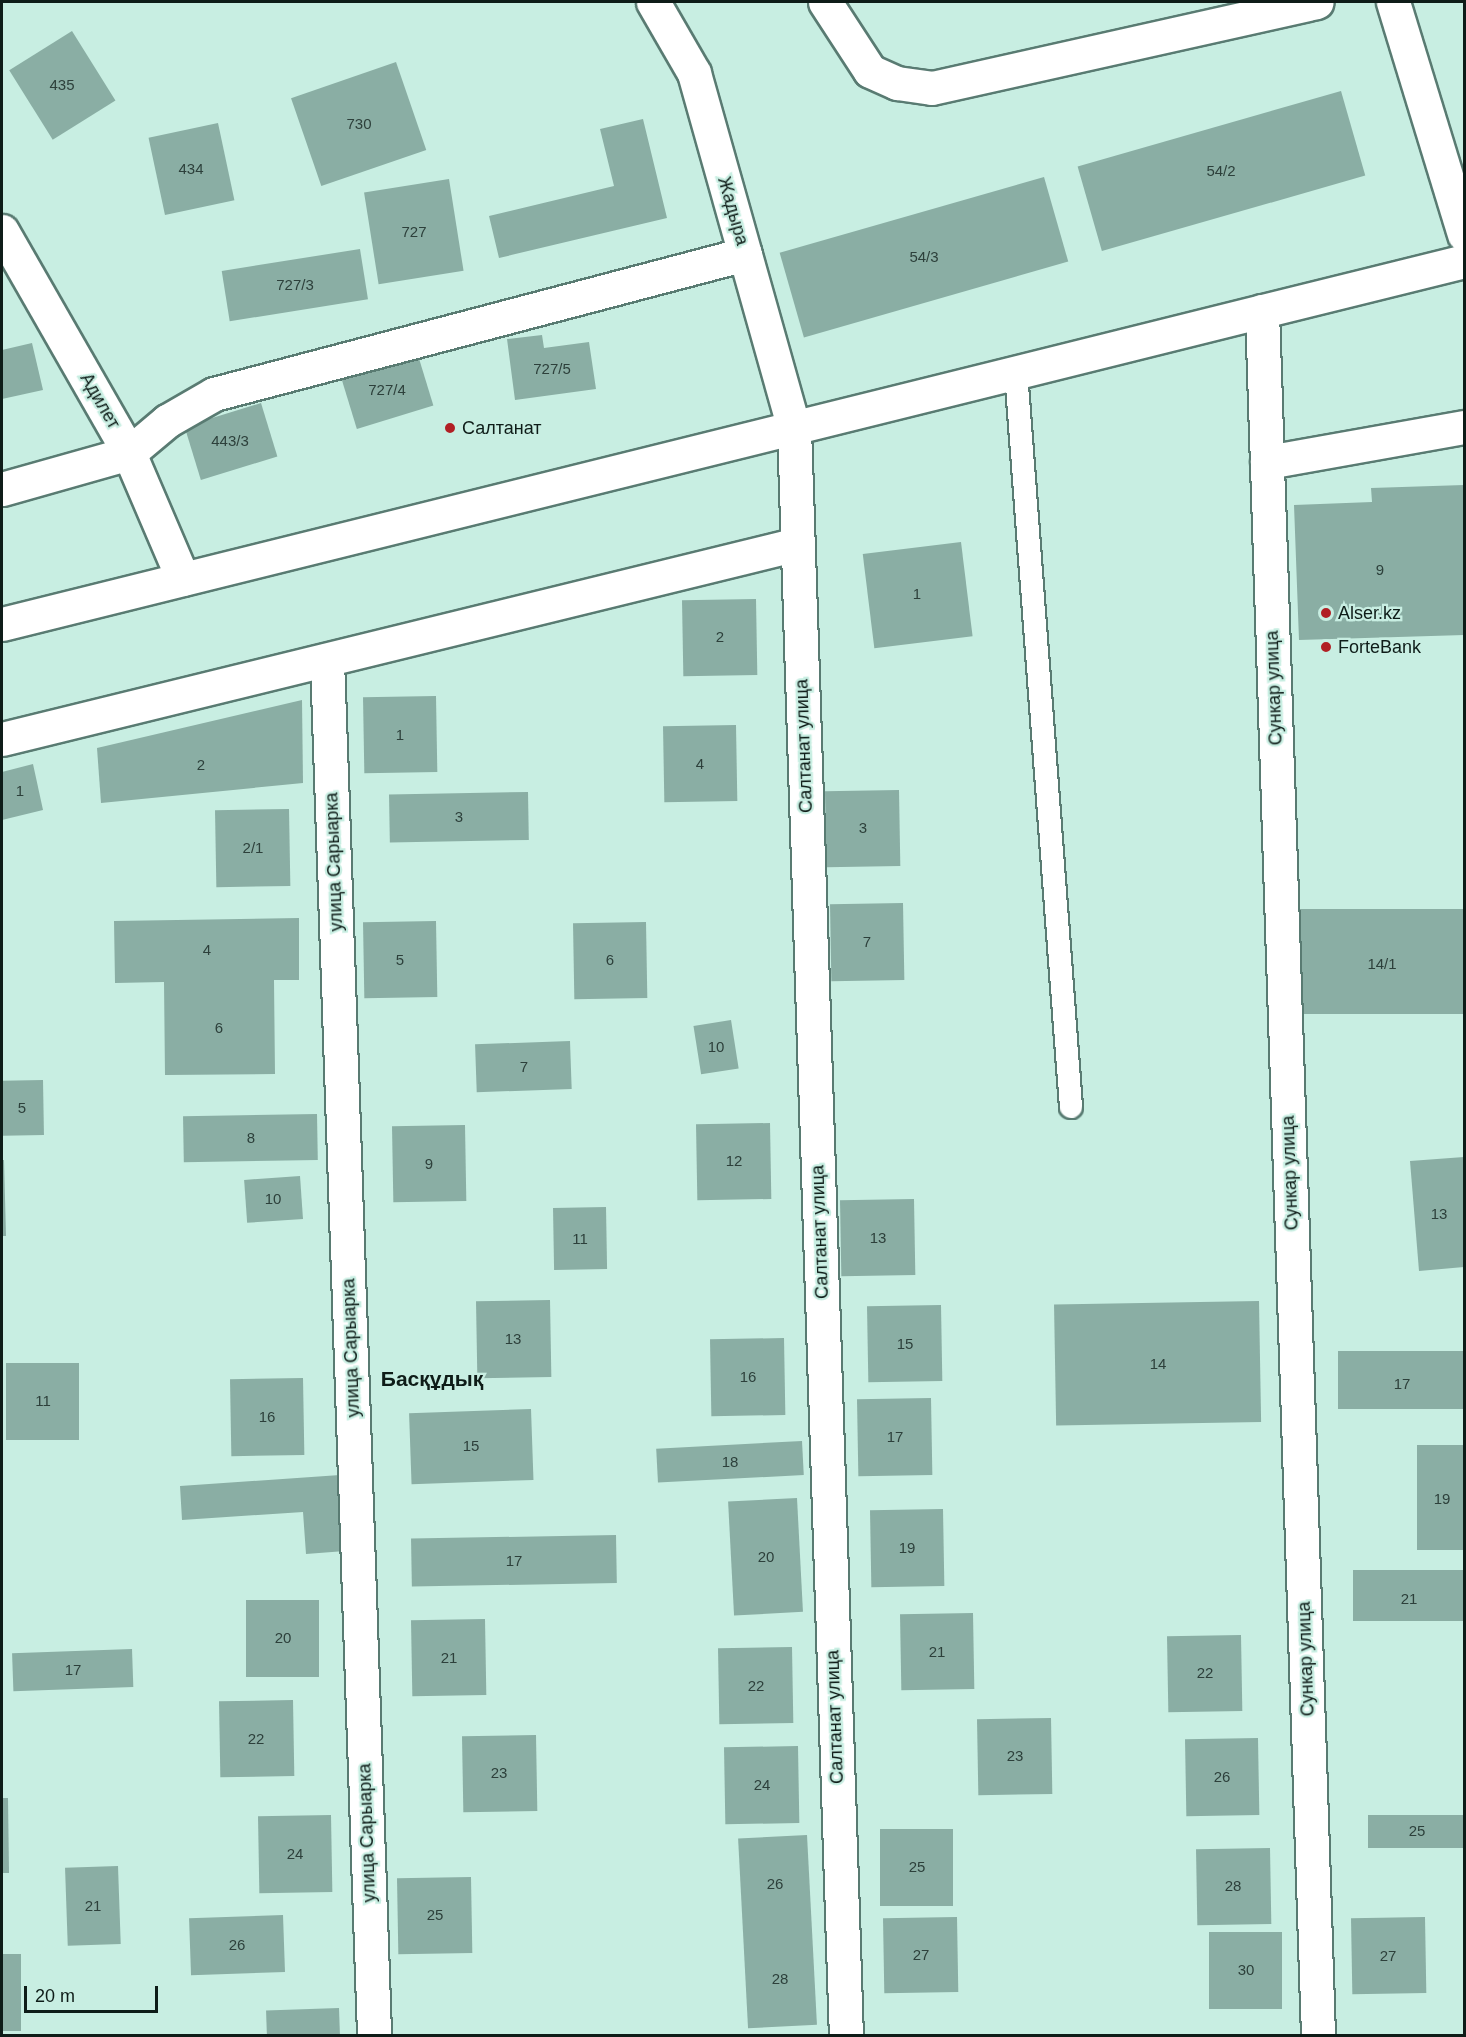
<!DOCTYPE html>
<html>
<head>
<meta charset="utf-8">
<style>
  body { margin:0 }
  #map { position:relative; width:1466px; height:2037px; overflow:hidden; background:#c8eee2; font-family:Helvetica,sans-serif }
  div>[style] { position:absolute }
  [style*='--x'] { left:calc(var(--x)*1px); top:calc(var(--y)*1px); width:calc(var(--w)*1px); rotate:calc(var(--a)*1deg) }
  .building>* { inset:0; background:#8aaea4; transform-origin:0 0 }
  .roads { filter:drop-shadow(2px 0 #597b72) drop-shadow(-2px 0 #597b72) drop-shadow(0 2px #597b72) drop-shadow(0 -2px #597b72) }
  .service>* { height:22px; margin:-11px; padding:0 11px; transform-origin:11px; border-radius:11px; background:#fff }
  .minor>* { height:33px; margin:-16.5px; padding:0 16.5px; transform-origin:16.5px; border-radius:16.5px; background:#fff }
  .secondary>* { height:33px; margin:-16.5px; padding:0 16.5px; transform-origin:16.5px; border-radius:16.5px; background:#fff }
  .dots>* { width:16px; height:16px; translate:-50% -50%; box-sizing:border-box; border:3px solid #c8eee2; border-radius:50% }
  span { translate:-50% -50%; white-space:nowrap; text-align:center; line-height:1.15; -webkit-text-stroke:4.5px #c8eee2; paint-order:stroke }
  .number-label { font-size:15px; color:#2d403b }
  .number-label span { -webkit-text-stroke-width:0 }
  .street-label { font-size:18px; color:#0e1c18 }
  .poi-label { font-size:18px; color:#0e1c18 }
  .left { translate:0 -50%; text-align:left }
  .quarter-label { font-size:21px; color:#0e1c18; font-weight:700 }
  .frame { position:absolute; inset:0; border:3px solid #0e1c18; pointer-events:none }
  .scale { position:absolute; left:24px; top:1986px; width:134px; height:27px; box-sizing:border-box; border:3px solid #0e1c18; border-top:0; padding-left:8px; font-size:18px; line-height:21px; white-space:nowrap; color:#0e1c18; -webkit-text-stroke:4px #c8eee2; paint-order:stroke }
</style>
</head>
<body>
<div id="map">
  <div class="building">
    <div style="left:72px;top:31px;width:82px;height:74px;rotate:58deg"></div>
    <div style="left:396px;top:62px;width:93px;height:111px;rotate:71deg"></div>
    <div style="left:1341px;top:91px;width:88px;height:274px;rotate:74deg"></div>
    <div style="clip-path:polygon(643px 119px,667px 218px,499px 258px,489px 216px,614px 186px,600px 129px)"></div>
    <div style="left:218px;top:123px;width:79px;height:71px;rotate:78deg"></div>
    <div style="left:1044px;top:177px;width:88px;height:275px;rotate:74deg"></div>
    <div style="left:449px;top:179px;width:93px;height:86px;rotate:81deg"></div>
    <div style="left:360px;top:249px;width:51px;height:140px;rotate:81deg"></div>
    <div style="clip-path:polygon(542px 335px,544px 348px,589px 342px,596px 389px,515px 400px,507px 339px)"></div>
    <div style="clip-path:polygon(32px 343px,43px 390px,2px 399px,2px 350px)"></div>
    <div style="left:417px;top:352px;width:56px;height:80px;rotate:73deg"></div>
    <div style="left:261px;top:403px;width:56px;height:80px;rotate:73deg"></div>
    <div style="clip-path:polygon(1464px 485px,1464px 635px,1299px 640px,1294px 505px,1372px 502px,1371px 488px)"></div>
    <div style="left:961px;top:542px;width:95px;height:99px;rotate:83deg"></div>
    <div style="left:756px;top:599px;width:76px;height:74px;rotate:89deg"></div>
    <div style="left:436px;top:696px;width:76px;height:73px;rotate:89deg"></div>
    <div style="clip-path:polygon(302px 700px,303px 783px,101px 803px,97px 748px)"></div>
    <div style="left:736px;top:725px;width:76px;height:73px;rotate:89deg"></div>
    <div style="clip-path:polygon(33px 764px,43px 810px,2px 820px,2px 772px)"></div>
    <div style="left:899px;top:790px;width:76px;height:74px;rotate:89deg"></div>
    <div style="left:528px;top:792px;width:48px;height:139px;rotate:89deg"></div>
    <div style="left:289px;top:809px;width:77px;height:74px;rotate:89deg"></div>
    <div style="left:903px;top:903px;width:77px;height:73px;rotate:89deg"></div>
    <div style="left:1464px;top:909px;width:105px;height:166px;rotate:90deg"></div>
    <div style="clip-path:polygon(299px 918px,299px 980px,274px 980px,275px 1074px,165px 1075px,164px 982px,115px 983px,114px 921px)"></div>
    <div style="left:436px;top:921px;width:76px;height:73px;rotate:89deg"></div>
    <div style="left:646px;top:922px;width:76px;height:73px;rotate:89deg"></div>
    <div style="left:731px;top:1020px;width:49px;height:38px;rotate:81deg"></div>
    <div style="left:570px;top:1041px;width:48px;height:95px;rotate:88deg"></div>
    <div style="left:43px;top:1080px;width:55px;height:41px;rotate:89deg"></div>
    <div style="left:317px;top:1114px;width:46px;height:134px;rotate:89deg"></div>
    <div style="left:770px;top:1123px;width:76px;height:74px;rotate:89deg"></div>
    <div style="left:465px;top:1125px;width:76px;height:73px;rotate:89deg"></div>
    <div style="clip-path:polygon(1464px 1157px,1464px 1267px,1419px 1271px,1410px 1161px)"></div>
    <div style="clip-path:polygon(2px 1160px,4px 1160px,6px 1236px,2px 1236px)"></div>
    <div style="left:300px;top:1176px;width:43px;height:56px;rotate:86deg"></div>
    <div style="left:914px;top:1199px;width:76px;height:74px;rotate:89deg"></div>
    <div style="left:606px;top:1207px;width:62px;height:53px;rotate:89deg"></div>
    <div style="left:550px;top:1300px;width:77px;height:74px;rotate:89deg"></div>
    <div style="left:1259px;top:1301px;width:121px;height:205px;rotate:89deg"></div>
    <div style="left:941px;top:1305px;width:76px;height:74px;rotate:89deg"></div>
    <div style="left:784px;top:1338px;width:77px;height:74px;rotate:89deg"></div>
    <div style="left:1464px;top:1351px;width:58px;height:126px;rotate:90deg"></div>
    <div style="left:6px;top:1363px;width:73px;height:77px"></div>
    <div style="left:303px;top:1378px;width:77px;height:73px;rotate:89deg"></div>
    <div style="left:931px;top:1398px;width:77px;height:74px;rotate:89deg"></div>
    <div style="left:531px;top:1409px;width:71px;height:122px;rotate:88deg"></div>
    <div style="left:802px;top:1441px;width:34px;height:146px;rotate:87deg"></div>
    <div style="left:1464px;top:1445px;width:105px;height:47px;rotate:90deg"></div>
    <div style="clip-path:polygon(340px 1475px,345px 1551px,306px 1554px,303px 1512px,182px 1520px,180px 1486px)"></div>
    <div style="left:797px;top:1498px;width:114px;height:69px;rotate:87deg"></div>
    <div style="left:943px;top:1509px;width:77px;height:73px;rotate:89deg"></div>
    <div style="left:616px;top:1535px;width:48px;height:205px;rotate:89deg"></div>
    <div style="left:1464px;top:1570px;width:51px;height:111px;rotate:90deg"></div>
    <div style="left:246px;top:1600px;width:73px;height:77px"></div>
    <div style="left:973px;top:1613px;width:76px;height:73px;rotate:89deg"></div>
    <div style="left:485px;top:1619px;width:76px;height:74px;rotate:89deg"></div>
    <div style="left:1241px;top:1635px;width:76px;height:74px;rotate:89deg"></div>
    <div style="left:792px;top:1647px;width:76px;height:74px;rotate:89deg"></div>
    <div style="left:132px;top:1649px;width:38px;height:120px;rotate:88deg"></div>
    <div style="left:293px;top:1700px;width:76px;height:74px;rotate:89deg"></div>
    <div style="left:1051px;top:1718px;width:76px;height:74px;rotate:89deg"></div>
    <div style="left:536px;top:1735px;width:76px;height:74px;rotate:89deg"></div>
    <div style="left:1258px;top:1738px;width:77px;height:73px;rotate:89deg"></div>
    <div style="left:798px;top:1746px;width:77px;height:74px;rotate:89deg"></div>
    <div style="clip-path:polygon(2px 1798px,8px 1798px,9px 1873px,2px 1873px)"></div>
    <div style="left:331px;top:1815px;width:77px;height:73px;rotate:89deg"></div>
    <div style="left:1368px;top:1815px;width:96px;height:33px"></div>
    <div style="left:880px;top:1829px;width:73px;height:77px"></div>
    <div style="left:807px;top:1835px;width:190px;height:69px;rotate:87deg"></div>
    <div style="left:1270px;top:1848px;width:76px;height:74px;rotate:89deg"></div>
    <div style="left:118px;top:1866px;width:78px;height:53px;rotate:88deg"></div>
    <div style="left:471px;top:1877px;width:76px;height:74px;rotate:89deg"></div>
    <div style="left:283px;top:1915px;width:57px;height:94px;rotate:88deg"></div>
    <div style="left:957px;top:1917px;width:75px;height:74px;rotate:89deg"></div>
    <div style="left:1425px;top:1917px;width:76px;height:74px;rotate:89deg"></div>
    <div style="left:1209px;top:1932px;width:73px;height:77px"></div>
    <div style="left:2px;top:1954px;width:19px;height:77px"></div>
    <div style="left:339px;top:2008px;width:28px;height:73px;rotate:88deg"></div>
  </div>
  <div class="roads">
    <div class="service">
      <div style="--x:1016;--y:372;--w:737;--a:85.72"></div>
    </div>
    <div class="minor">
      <div style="--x:653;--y:2;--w:82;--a:60"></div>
      <div style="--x:694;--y:73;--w:369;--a:74.3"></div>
      <div style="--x:794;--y:428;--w:1609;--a:88.15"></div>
      <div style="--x:825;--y:2;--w:82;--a:56.9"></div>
      <div style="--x:870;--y:71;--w:30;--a:24"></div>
      <div style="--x:897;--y:83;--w:35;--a:8"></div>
      <div style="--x:932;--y:88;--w:394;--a:-12.6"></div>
      <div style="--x:1393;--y:2;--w:243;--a:73"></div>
      <div style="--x:2;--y:231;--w:256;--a:60.2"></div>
      <div style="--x:129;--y:453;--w:137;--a:66.8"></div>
      <div style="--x:1262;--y:311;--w:1726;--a:88.14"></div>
      <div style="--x:1267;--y:462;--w:200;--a:-10.1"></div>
      <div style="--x:2;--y:489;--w:132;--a:-15.8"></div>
      <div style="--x:129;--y:453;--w:50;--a:-40.1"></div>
      <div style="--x:167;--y:421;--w:54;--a:-29.9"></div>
      <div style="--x:214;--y:394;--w:549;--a:-14.77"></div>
      <div style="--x:327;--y:660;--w:1377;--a:88.04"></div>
      <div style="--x:2;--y:739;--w:819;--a:-13.78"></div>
    </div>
    <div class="secondary">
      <div style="--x:2;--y:624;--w:1506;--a:-13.94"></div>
    </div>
  </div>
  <div class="dots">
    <div style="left:450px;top:428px;background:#b11f24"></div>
    <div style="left:1326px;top:613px;background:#b11f24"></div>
    <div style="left:1326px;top:647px;background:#b11f24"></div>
  </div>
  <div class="number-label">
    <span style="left:62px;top:85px">435</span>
    <span style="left:359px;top:124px">730</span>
    <span style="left:191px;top:169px">434</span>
    <span style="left:1221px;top:171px">54/2</span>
    <span style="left:414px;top:232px">727</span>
    <span style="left:924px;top:257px">54/3</span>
    <span style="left:295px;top:285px">727/3</span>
    <span style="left:552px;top:369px">727/5</span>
    <span style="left:387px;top:390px">727/4</span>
    <span style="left:230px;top:441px">443/3</span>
    <span style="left:1380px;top:570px">9</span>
    <span style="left:917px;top:594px">1</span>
    <span style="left:720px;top:637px">2</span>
    <span style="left:400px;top:735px">1</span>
    <span style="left:700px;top:764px">4</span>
    <span style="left:201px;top:765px">2</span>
    <span style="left:20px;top:791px">1</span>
    <span style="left:459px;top:817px">3</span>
    <span style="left:863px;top:828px">3</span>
    <span style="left:253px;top:848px">2/1</span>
    <span style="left:867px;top:942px">7</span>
    <span style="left:207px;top:950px">4</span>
    <span style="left:400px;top:960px">5</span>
    <span style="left:610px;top:960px">6</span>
    <span style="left:1382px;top:964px">14/1</span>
    <span style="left:219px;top:1028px">6</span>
    <span style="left:716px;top:1047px">10</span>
    <span style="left:524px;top:1067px">7</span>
    <span style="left:22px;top:1108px">5</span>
    <span style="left:251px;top:1138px">8</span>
    <span style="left:734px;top:1161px">12</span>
    <span style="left:429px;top:1164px">9</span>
    <span style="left:273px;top:1199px">10</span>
    <span style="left:1439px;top:1214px">13</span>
    <span style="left:878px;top:1238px">13</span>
    <span style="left:580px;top:1239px">11</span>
    <span style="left:513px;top:1339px">13</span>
    <span style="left:905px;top:1344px">15</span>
    <span style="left:1158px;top:1364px">14</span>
    <span style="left:748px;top:1377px">16</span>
    <span style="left:1402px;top:1384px">17</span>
    <span style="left:43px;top:1401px">11</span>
    <span style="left:267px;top:1417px">16</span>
    <span style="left:895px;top:1437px">17</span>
    <span style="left:471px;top:1446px">15</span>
    <span style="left:730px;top:1462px">18</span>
    <span style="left:1442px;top:1499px">19</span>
    <span style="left:907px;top:1548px">19</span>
    <span style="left:766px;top:1557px">20</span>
    <span style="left:514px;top:1561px">17</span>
    <span style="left:1409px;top:1599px">21</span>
    <span style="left:283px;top:1638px">20</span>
    <span style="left:937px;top:1652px">21</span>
    <span style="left:449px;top:1658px">21</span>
    <span style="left:73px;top:1670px">17</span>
    <span style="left:1205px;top:1673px">22</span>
    <span style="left:756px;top:1686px">22</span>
    <span style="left:256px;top:1739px">22</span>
    <span style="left:1015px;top:1756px">23</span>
    <span style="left:499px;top:1773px">23</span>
    <span style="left:1222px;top:1777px">26</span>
    <span style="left:762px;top:1785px">24</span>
    <span style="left:1417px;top:1831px">25</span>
    <span style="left:295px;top:1854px">24</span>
    <span style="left:917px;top:1867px">25</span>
    <span style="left:775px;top:1884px">26</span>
    <span style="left:1233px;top:1886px">28</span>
    <span style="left:93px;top:1906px">21</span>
    <span style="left:435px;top:1915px">25</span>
    <span style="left:237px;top:1945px">26</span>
    <span style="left:921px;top:1955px">27</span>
    <span style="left:1388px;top:1956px">27</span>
    <span style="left:1246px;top:1970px">30</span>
    <span style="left:780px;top:1979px">28</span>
  </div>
  <div class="street-label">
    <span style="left:733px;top:211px;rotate:74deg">Жадыра</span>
    <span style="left:100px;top:401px;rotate:60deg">Адилет</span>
    <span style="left:1274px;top:688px;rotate:-92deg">Сункар улица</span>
    <span style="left:804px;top:746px;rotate:-92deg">Салтанат улица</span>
    <span style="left:334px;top:862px;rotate:-92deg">улица Сарыарка</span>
    <span style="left:1290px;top:1173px;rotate:-92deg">Сункар улица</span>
    <span style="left:820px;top:1232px;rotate:-92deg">Салтанат улица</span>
    <span style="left:351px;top:1348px;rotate:-92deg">улица Сарыарка</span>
    <span style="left:1306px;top:1659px;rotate:-92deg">Сункар улица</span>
    <span style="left:835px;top:1717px;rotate:-92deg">Салтанат улица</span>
    <span style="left:367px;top:1833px;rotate:-92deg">улица Сарыарка</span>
  </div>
  <div class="poi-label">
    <span class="left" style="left:462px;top:428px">Салтанат</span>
    <span class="left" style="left:1338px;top:613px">Alser.kz</span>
    <span class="left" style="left:1338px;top:647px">ForteBank</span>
  </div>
  <div class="quarter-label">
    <span style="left:432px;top:1379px">Басқұдық</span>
  </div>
  <div class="frame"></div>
  <div class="scale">20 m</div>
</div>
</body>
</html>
